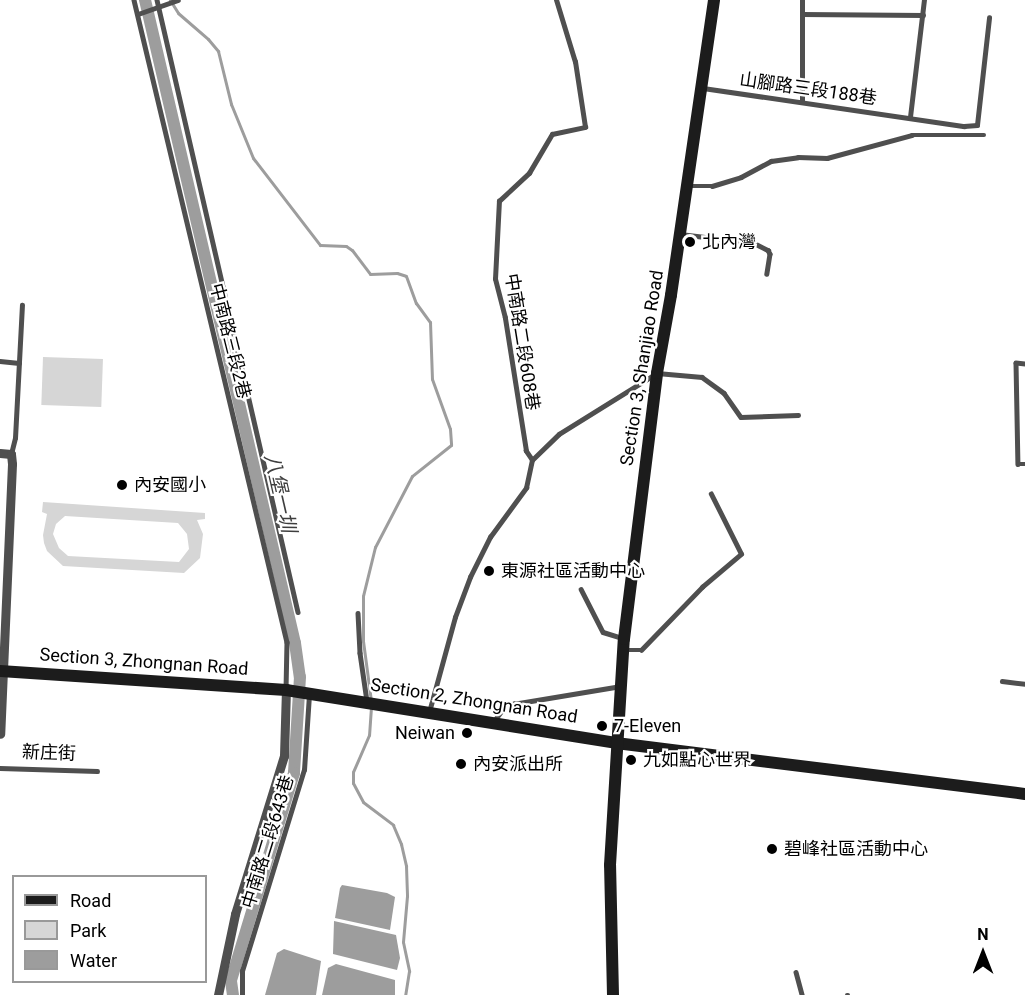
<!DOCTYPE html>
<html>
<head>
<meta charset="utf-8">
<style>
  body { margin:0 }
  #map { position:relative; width:1025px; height:995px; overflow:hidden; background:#fff; font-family:Roboto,"Noto Sans TC",sans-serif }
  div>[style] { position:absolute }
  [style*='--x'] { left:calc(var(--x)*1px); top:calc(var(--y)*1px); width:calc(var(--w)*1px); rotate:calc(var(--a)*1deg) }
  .green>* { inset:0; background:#d6d6d6; transform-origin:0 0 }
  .water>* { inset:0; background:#9d9d9d }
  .stream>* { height:3px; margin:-1.5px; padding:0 1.5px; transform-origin:1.5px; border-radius:1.5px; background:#9d9d9d }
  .canal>* { height:12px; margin:-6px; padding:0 6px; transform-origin:6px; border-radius:6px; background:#9d9d9d }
  .service>* { height:4.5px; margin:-2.25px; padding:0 2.25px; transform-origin:2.25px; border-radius:2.25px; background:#4f4f4f }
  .minor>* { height:9px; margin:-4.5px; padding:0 4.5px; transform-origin:4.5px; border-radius:4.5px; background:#4f4f4f }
  .secondary>* { height:12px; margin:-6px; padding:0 6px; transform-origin:6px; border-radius:6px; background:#1c1c1c }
  .dots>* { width:16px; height:16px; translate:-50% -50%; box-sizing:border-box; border:3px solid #fff; border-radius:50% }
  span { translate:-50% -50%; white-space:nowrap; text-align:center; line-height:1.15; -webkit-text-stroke:4.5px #fff; paint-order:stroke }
  .street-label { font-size:18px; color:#000 }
  .poi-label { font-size:18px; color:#000 }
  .left { translate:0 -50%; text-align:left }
  .right { translate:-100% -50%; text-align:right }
  .water-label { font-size:20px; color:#3e3e3e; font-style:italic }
  .legend { position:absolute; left:12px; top:875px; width:195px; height:108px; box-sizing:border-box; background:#fff; border:2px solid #999; margin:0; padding:8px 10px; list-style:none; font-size:18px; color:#000 }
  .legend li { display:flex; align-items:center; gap:12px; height:30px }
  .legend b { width:30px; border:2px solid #999 }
  .north { position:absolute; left:953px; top:923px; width:60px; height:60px; -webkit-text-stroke:4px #fff; paint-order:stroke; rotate:0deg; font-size:16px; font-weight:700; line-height:24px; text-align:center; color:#000 }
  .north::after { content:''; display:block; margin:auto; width:21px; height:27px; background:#000; clip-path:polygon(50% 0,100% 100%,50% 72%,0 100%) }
</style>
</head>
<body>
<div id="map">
  <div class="green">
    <div style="left:43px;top:357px;width:60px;height:48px;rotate:2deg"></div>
    <div style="clip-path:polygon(evenodd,43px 502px,205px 513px,205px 519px,197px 520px,203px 534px,200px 558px,184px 573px,63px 566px,47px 551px,44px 543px,43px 535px,47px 514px,42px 512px,43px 502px,65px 516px,178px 523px,187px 534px,189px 549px,179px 562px,68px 556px,59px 548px,53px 534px,56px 524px,65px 516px)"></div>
  </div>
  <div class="water">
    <div style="clip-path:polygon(342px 885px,387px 893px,395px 897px,390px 930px,335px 918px,340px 888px)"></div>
    <div style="clip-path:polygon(334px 921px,396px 935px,400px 958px,397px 970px,333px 954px)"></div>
    <div style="clip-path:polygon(284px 949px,321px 961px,316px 995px,265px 995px,277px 953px)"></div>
    <div style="clip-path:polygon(336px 964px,395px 980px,395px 995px,322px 995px,328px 968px)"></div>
  </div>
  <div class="stream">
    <div style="--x:170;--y:0;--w:15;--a:58"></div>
    <div style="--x:178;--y:13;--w:40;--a:41"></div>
    <div style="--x:208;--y:39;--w:16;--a:50"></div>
    <div style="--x:218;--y:51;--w:55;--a:76.2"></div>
    <div style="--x:231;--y:104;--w:58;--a:67.8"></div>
    <div style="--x:253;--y:158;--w:110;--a:52.4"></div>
    <div style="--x:320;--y:245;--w:26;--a:2"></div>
    <div style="--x:346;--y:246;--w:7;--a:34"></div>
    <div style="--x:352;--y:250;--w:30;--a:53"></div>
    <div style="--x:370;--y:274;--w:27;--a:-2"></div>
    <div style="--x:397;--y:273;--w:9;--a:18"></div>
    <div style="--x:406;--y:276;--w:29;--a:70"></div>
    <div style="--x:416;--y:303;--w:24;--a:54"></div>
    <div style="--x:430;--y:322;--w:57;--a:88"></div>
    <div style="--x:432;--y:379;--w:53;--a:70.2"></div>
    <div style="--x:450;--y:429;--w:16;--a:86"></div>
    <div style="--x:451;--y:445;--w:50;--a:141.5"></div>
    <div style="--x:412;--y:476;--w:80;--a:117.5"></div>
    <div style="--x:375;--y:547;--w:50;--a:103.8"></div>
    <div style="--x:363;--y:596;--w:45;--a:90"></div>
    <div style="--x:363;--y:641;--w:61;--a:82.4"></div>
    <div style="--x:371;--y:707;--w:28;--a:94"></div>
    <div style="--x:369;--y:735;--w:40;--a:113.4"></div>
    <div style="--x:353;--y:772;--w:11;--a:90"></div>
    <div style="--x:353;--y:783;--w:21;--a:62"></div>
    <div style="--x:363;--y:802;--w:38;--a:37"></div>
    <div style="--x:393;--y:825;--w:21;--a:67"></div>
    <div style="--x:401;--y:844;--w:23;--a:77"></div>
    <div style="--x:406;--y:866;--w:30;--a:88"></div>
    <div style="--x:407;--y:896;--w:46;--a:95"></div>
    <div style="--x:403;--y:942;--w:30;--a:78"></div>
    <div style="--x:409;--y:971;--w:24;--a:99"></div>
  </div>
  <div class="canal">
    <div style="--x:145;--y:0;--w:660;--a:76.87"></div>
    <div style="--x:295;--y:643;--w:34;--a:82"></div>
    <div style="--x:300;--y:677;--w:96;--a:93.6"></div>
    <div style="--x:294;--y:773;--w:217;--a:106.9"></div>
    <div style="--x:231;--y:981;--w:14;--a:82"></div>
  </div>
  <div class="service">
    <div style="--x:134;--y:0;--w:660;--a:76.6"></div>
    <div style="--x:287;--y:642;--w:48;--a:91.2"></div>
    <div style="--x:157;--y:0;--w:628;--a:77.03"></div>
    <div style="--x:138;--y:14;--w:42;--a:-19.3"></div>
    <div style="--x:802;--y:14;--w:121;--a:0.5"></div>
    <div style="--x:703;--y:88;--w:264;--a:8.3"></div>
    <div style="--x:964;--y:126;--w:13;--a:-4"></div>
    <div style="--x:977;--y:125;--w:108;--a:-83.6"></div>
    <div style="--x:802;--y:102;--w:102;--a:-90"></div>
    <div style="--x:910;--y:117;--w:118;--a:-83.2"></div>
    <div style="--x:689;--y:186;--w:23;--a:0"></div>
    <div style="--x:712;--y:186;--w:30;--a:-17"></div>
    <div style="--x:741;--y:177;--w:34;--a:-28"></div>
    <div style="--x:771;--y:161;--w:27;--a:-8"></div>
    <div style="--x:798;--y:157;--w:29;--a:2"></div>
    <div style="--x:827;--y:158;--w:88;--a:-15.1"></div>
    <div style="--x:912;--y:135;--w:72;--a:0"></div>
    <div style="--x:680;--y:234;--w:75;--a:6.9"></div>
    <div style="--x:754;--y:243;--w:16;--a:27"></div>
    <div style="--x:768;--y:250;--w:4;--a:63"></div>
    <div style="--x:770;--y:254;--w:20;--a:99"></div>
    <div style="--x:0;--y:361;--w:19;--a:6"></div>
    <div style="--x:1025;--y:364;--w:9;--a:-174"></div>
    <div style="--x:1016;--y:363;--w:101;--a:88.9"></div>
    <div style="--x:1018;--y:464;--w:7;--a:0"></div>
    <div style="--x:11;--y:454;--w:16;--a:-76"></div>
    <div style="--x:15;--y:438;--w:133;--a:-87"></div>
    <div style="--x:532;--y:460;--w:37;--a:-44"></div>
    <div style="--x:559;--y:434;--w:115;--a:-31.9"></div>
    <div style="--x:657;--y:373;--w:45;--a:5.1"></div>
    <div style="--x:702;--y:377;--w:27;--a:36"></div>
    <div style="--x:724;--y:393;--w:29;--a:55"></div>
    <div style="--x:741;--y:417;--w:57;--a:-2"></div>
    <div style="--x:581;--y:589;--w:48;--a:62.9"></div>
    <div style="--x:603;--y:632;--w:21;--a:17"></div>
    <div style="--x:358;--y:613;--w:40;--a:87.1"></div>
    <div style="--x:360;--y:653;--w:49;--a:81.7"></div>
    <div style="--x:624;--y:650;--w:17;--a:0"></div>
    <div style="--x:641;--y:650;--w:88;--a:-45.9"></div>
    <div style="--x:702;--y:587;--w:51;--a:-40.2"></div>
    <div style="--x:741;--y:554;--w:67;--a:-116.6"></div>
    <div style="--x:1002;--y:681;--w:23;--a:7"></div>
    <div style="--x:429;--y:712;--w:98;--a:-74.7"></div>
    <div style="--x:455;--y:617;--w:43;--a:-69.4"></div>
    <div style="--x:470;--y:577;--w:45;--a:-63.4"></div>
    <div style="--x:490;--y:537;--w:61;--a:-53.7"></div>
    <div style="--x:526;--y:488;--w:29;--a:-78"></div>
    <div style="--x:532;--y:460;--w:11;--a:-124"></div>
    <div style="--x:526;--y:451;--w:135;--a:-99"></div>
    <div style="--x:505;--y:318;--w:40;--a:-104.4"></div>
    <div style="--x:495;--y:279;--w:78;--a:-87.1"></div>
    <div style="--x:499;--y:201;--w:41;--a:-43"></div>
    <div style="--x:529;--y:173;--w:45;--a:-59.5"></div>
    <div style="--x:552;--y:134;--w:34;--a:-12"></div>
    <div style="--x:585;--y:127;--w:66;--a:-98.7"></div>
    <div style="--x:575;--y:62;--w:65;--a:-107"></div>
    <div style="--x:494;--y:721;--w:14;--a:-54"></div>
    <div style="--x:502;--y:710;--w:13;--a:-29"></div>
    <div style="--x:513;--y:704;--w:109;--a:-9.5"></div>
    <div style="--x:0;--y:768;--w:97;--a:1.8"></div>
    <div style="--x:796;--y:972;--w:24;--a:75"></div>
    <div style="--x:242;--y:995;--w:24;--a:-90"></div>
    <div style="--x:242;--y:971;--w:210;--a:-72.9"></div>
    <div style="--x:304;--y:770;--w:76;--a:-86.2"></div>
    <div style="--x:847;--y:995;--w:1;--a:0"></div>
  </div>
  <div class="minor">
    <div style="--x:0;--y:453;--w:11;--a:5"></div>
    <div style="--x:11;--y:454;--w:10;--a:84"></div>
    <div style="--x:12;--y:464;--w:270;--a:92.5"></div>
    <div style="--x:218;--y:995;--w:83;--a:-78.1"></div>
    <div style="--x:235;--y:914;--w:165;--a:-72.8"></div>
    <div style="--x:284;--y:756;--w:66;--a:-88.3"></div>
  </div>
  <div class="secondary">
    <div style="--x:0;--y:671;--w:287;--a:3.8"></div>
    <div style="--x:286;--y:690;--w:334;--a:9.1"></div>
    <div style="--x:616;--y:743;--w:412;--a:7.1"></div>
    <div style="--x:613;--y:995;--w:130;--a:-91.3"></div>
    <div style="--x:610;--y:865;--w:226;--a:-86.5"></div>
    <div style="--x:624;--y:639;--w:268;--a:-82.9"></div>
    <div style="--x:657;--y:373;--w:79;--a:-79.8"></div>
    <div style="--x:671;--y:295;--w:298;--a:-81.7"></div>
  </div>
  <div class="dots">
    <div style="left:690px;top:242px;background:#000"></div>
    <div style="left:122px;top:485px;background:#000"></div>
    <div style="left:489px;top:571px;background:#000"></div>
    <div style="left:602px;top:726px;background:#000"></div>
    <div style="left:467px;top:733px;background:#000"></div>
    <div style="left:631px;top:760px;background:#000"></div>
    <div style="left:461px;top:764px;background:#000"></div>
    <div style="left:772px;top:849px;background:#000"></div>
  </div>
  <div class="street-label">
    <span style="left:808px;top:89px;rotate:8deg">山腳路三段188巷</span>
    <span style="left:230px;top:341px;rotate:76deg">中南路三段2巷</span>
    <span style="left:522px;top:342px;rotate:81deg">中南路二段608巷</span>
    <span style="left:642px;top:368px;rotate:-81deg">Section 3, Shanjiao Road</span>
    <span style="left:144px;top:662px;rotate:4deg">Section 3, Zhongnan Road</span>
    <span style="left:474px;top:701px;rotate:9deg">Section 2, Zhongnan Road</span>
    <span style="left:49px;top:753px;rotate:2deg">新庄街</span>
    <span style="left:268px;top:842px;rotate:-73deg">中南路二段643巷</span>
  </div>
  <div class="poi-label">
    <span class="left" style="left:702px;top:242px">北內灣</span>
    <span class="left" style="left:134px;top:485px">內安國小</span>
    <span class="left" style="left:501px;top:571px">東源社區活動中心</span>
    <span class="left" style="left:614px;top:726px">7-Eleven</span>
    <span class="right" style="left:455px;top:733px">Neiwan</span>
    <span class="left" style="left:643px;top:760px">九如點心世界</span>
    <span class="left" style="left:473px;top:764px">內安派出所</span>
    <span class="left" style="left:784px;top:849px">碧峰社區活動中心</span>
  </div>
  <div class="water-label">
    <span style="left:280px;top:493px;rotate:77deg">八堡一圳</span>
  </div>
  <ul class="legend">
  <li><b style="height:8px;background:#1c1c1c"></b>Road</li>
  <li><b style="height:16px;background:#d6d6d6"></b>Park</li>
  <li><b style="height:16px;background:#9d9d9d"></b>Water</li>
  </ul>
  <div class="north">N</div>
</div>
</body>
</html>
